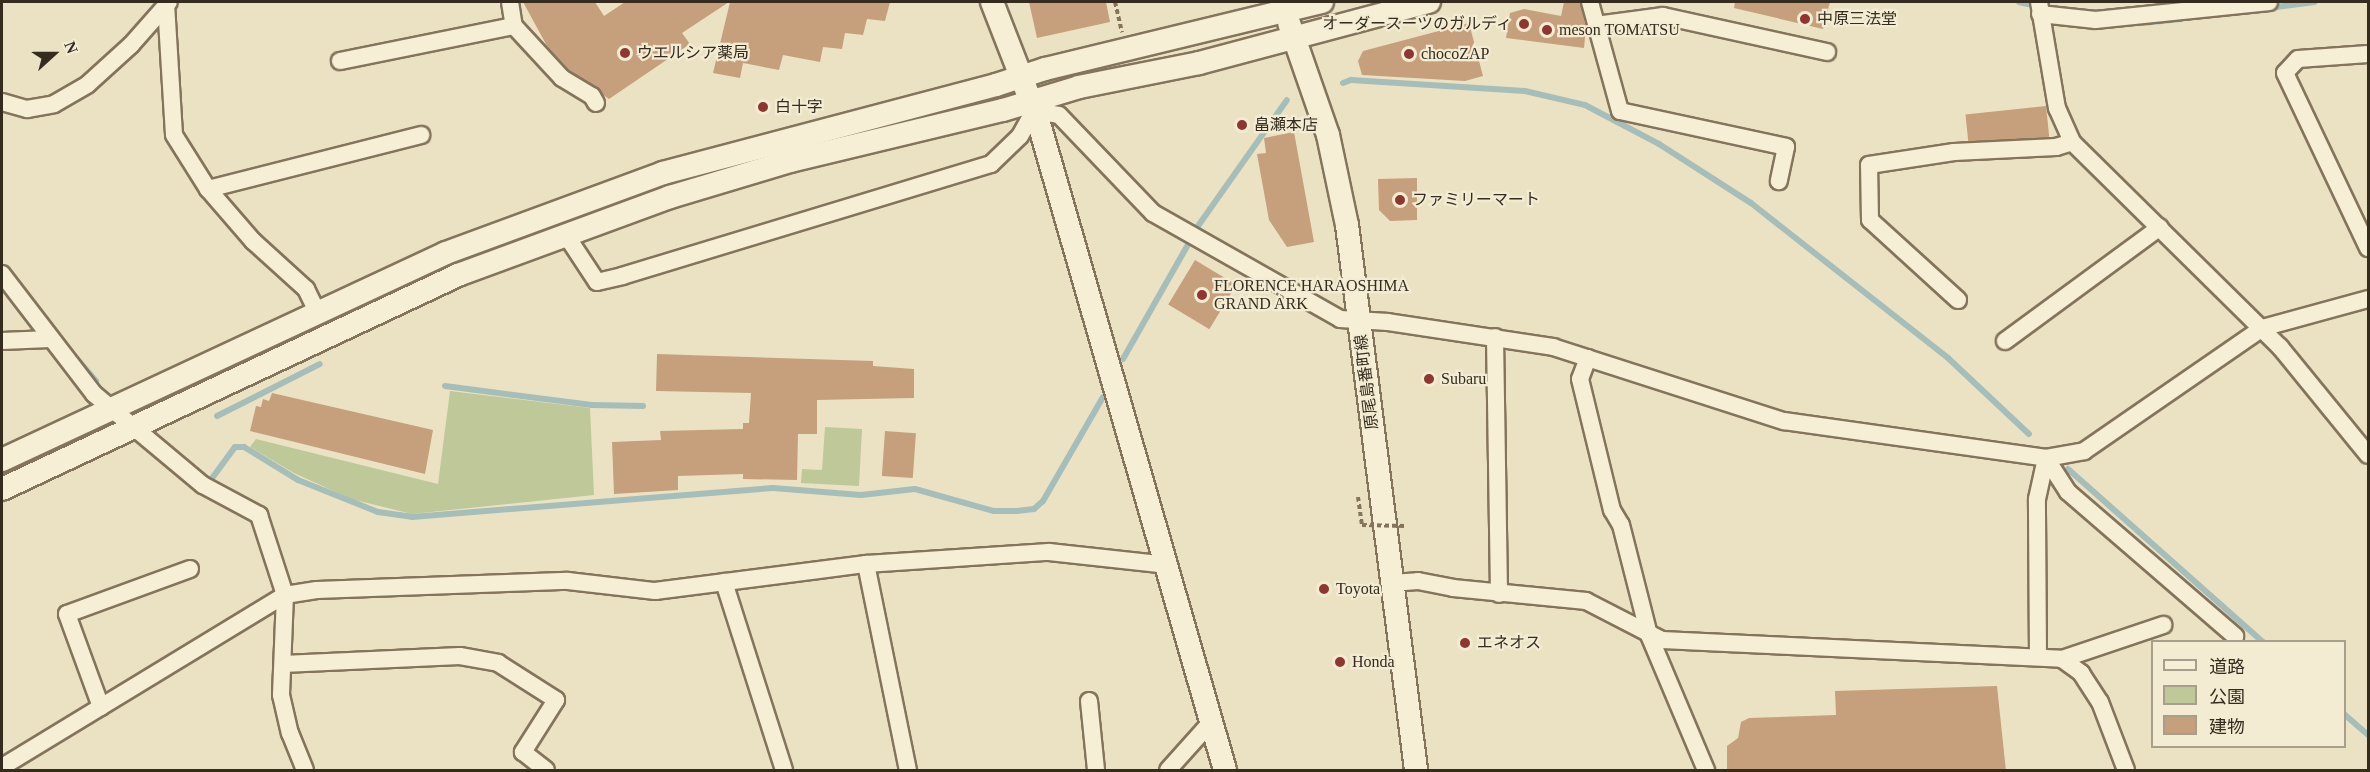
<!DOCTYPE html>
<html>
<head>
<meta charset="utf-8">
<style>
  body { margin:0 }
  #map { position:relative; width:2370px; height:772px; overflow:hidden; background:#ebe2c4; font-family:"Times New Roman","Noto Sans JP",serif }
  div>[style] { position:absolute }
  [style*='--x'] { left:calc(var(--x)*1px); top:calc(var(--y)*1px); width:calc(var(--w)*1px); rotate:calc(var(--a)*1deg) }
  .green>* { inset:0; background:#bfc899 }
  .stream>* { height:6px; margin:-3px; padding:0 3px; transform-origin:3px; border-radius:3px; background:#a5beb9 }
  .building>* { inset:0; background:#c6a07c; transform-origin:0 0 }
  .path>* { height:4px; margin-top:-2px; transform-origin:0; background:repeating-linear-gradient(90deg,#84745c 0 4.5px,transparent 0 7.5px) }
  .roads { filter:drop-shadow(2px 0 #84745c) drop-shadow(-2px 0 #84745c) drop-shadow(0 2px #84745c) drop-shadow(0 -2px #84745c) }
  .street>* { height:16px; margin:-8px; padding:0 8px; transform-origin:8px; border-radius:8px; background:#f6efd6 }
  .secondary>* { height:22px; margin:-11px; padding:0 11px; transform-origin:11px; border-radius:11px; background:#f6efd6 }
  .path-bridge>* { height:4px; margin-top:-2px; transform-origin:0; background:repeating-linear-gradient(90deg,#84745c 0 4.5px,transparent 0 7.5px) }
  .dots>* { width:16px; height:16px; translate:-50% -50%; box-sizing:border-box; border:3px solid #f3ecd3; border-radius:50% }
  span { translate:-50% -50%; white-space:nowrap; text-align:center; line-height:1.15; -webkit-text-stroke:4.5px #f3ecd3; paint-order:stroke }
  .poi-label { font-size:16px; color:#352b1f }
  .left { translate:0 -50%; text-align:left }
  .right { translate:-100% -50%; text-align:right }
  .street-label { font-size:16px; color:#352b1f }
  .frame { position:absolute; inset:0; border:3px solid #352b1f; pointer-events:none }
  .legend { position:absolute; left:2151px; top:640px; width:195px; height:108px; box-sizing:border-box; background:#f3ecd3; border:2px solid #a79f8b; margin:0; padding:8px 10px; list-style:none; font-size:18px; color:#352b1f }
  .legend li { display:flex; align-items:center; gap:12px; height:30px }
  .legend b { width:30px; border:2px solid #a79f8b }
  .north { position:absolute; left:24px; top:24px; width:60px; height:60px; -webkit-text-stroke:4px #f3ecd3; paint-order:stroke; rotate:69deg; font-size:16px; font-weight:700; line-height:24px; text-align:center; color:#352b1f }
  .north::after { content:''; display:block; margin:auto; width:21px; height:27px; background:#352b1f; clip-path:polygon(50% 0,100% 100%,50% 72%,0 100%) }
</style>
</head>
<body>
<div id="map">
  <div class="green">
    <div style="clip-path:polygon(450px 391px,590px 408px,594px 495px,412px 514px,351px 499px,294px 473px,250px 447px,256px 439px,438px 484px)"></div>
    <div style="clip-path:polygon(825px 427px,862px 429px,859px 486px,801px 483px,802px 469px,822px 470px)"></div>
  </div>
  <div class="stream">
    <div style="--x:2019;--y:2;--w:9;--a:13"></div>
    <div style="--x:2268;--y:8;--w:47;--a:-7.3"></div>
    <div style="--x:2143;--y:23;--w:38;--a:-6"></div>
    <div style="--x:1343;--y:83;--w:9;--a:-21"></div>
    <div style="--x:1351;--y:80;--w:174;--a:3.6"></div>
    <div style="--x:1525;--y:91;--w:62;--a:13.1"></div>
    <div style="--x:1585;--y:105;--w:84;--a:27.8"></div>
    <div style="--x:1659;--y:144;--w:109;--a:32.7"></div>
    <div style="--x:1751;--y:203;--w:251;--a:38.2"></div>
    <div style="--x:1948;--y:358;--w:111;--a:43.2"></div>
    <div style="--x:1198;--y:226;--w:154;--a:-54.8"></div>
    <div style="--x:77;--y:359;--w:29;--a:49"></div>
    <div style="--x:1123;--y:359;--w:136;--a:-60.4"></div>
    <div style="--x:445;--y:386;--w:148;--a:7.4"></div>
    <div style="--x:592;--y:405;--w:51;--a:1.1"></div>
    <div style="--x:217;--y:416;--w:115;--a:-26.8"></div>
    <div style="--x:2068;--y:469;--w:261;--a:41.6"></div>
    <div style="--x:206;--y:478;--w:5;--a:37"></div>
    <div style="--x:210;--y:481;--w:42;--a:-53.7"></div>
    <div style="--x:235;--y:447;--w:9;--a:0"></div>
    <div style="--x:244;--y:447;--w:63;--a:31.4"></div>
    <div style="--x:298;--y:480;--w:86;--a:21.8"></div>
    <div style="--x:378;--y:512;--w:34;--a:8"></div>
    <div style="--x:412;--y:517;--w:362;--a:-4.6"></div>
    <div style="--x:773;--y:488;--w:88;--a:4.5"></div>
    <div style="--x:861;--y:495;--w:54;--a:-6.3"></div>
    <div style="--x:915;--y:489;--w:82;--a:15.6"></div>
    <div style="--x:994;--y:511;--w:23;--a:0"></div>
    <div style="--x:1017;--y:511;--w:17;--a:-7"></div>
    <div style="--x:1034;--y:509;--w:12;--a:-42"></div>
    <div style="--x:1043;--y:501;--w:120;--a:-60"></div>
    <div style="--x:2344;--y:714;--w:32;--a:41"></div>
  </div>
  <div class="building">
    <div style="clip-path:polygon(523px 2px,595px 2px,604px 16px,625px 2px,729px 2px,682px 33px,690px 44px,609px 99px,569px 70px,547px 46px)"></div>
    <div style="clip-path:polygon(730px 2px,890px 2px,885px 21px,867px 19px,863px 35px,845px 33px,842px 49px,823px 47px,820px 62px,783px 55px,779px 70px,743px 63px,740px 78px,713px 73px)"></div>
    <div style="clip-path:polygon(1029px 2px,1106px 2px,1110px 22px,1037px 38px)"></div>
    <div style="clip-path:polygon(1564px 2px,1580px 2px,1586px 28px,1584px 48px,1506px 38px,1510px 13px,1524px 9px,1561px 16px)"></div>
    <div style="clip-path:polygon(1735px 2px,1830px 2px,1823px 29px,1734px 8px)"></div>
    <div style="clip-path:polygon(1469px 23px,1483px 76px,1465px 81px,1362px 75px,1358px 61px,1363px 51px)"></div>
    <div style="left:2046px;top:106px;width:31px;height:81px;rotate:84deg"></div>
    <div style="clip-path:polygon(1294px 132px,1314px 242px,1287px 247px,1269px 220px,1257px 154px,1266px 153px,1264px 138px)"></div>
    <div style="clip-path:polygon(1417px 178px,1417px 220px,1390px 221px,1379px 210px,1378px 179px)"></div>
    <div style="left:1195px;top:260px;width:48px;height:52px;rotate:31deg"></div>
    <div style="clip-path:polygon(657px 354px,873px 361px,873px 366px,914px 369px,914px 398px,817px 400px,817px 434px,798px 434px,797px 480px,743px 479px,743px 474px,678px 476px,678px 490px,614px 494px,612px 442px,661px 440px,660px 431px,743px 429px,743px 423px,749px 423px,751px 393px,656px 391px)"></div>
    <div style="clip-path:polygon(272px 393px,433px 430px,425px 474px,250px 431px,256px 406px,261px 407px,263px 399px,269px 401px)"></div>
    <div style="left:885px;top:431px;width:31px;height:45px;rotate:4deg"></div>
    <div style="clip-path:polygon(1997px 686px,2006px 771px,1727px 771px,1727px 746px,1738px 738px,1741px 722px,1749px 718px,1836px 715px,1835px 691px)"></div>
  </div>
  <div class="path">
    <div style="--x:1115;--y:2;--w:31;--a:77"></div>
    <div style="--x:1358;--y:497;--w:28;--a:82"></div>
  </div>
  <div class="roads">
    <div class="street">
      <div style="--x:510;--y:2;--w:24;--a:81"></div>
      <div style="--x:514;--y:26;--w:71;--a:47.3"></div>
      <div style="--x:562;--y:78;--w:35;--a:31"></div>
      <div style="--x:592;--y:96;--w:8;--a:60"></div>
      <div style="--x:1590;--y:2;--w:113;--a:74.6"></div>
      <div style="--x:1620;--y:111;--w:170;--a:12.2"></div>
      <div style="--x:1786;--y:147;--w:35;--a:102"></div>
      <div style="--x:2039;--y:2;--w:108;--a:80.4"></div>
      <div style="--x:2057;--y:108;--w:37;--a:66"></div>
      <div style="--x:2072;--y:142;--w:292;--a:44.6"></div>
      <div style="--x:2280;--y:347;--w:139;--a:50.8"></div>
      <div style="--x:166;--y:4;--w:131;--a:86.5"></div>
      <div style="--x:174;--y:135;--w:64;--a:57.8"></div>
      <div style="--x:208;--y:189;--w:69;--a:49.1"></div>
      <div style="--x:253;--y:241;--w:72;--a:42.2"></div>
      <div style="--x:306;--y:289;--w:25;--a:64"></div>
      <div style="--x:2040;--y:14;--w:56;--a:6.1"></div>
      <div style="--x:2096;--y:20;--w:174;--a:-5.9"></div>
      <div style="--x:1596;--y:25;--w:68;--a:-7.7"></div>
      <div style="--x:1663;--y:16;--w:168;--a:12.4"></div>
      <div style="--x:2368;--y:54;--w:70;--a:175.9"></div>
      <div style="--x:2298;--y:59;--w:19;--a:133"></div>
      <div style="--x:2285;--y:73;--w:194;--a:64.6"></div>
      <div style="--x:340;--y:61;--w:177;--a:-11.4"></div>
      <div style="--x:2;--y:102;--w:26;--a:16"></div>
      <div style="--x:27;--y:109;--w:27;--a:-10"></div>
      <div style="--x:54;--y:104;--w:39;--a:-30"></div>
      <div style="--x:88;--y:84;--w:58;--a:-42.2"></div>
      <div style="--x:131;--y:45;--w:57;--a:-48.5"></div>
      <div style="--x:208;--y:189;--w:220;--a:-14.2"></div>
      <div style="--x:566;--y:235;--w:56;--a:56.6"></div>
      <div style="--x:597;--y:282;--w:26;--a:-13"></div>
      <div style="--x:622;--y:276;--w:386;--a:-16.9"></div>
      <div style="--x:991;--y:164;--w:40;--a:-44"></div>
      <div style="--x:1020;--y:136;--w:29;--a:-61"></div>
      <div style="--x:1034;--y:111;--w:25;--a:9"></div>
      <div style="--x:1059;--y:115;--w:136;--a:46.2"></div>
      <div style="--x:1153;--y:213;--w:215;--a:29.5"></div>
      <div style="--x:1340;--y:319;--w:48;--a:3.6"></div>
      <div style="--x:1388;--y:322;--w:167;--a:8.6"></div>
      <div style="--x:1553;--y:347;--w:243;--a:17.8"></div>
      <div style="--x:1784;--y:421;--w:265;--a:8"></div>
      <div style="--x:2046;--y:458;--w:39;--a:-10"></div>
      <div style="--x:2084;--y:451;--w:216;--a:-34.6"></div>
      <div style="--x:2262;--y:328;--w:110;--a:-15.3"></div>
      <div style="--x:2;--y:274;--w:151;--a:52.5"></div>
      <div style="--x:94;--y:394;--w:142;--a:39.9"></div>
      <div style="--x:203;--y:485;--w:64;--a:28.2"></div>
      <div style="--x:259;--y:515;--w:84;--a:72"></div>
      <div style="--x:285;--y:595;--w:100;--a:92.3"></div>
      <div style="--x:281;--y:695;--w:39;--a:77"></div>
      <div style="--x:290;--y:733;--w:40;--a:68"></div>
      <div style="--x:1958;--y:300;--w:119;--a:-137.7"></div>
      <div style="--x:1870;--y:220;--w:55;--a:-91"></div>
      <div style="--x:1869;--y:165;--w:86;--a:-8.7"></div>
      <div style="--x:1954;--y:152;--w:102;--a:-2.8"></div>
      <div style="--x:2056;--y:147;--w:17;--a:-17"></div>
      <div style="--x:1495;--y:337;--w:257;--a:89.1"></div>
      <div style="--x:2;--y:341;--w:48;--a:-2.4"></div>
      <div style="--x:2005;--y:341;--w:192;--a:-36.3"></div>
      <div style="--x:1588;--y:358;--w:22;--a:111"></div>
      <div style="--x:1580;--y:379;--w:135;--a:76.3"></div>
      <div style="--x:1612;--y:510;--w:17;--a:59"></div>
      <div style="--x:1621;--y:525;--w:114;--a:75.7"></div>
      <div style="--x:1649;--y:635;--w:147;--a:67.1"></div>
      <div style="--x:2046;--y:458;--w:40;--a:57.1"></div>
      <div style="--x:2068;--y:492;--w:221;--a:40.8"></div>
      <div style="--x:866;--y:564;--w:210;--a:78.5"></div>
      <div style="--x:724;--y:582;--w:197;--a:72.3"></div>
      <div style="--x:1391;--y:583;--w:27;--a:-4"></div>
      <div style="--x:1418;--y:581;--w:36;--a:11"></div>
      <div style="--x:1453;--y:588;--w:134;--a:5.6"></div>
      <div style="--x:1586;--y:601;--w:85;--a:27.2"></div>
      <div style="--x:1662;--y:640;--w:400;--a:2.7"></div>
      <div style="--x:2062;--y:659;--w:24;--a:36"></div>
      <div style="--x:2081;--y:673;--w:35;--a:57"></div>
      <div style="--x:2100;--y:702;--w:73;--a:69.1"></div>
      <div style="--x:2038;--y:656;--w:157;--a:-90.4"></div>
      <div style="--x:2037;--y:499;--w:42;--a:-77.6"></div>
      <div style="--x:2062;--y:659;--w:107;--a:-18.6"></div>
      <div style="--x:283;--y:664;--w:177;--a:-2.6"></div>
      <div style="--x:460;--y:656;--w:39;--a:10"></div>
      <div style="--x:498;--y:663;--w:69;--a:32.5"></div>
      <div style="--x:556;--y:700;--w:62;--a:122.4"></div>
      <div style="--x:523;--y:752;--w:29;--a:38"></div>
      <div style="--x:1089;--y:701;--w:69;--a:84.2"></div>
      <div style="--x:101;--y:707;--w:99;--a:-110.1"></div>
      <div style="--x:67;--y:614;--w:131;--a:-20.1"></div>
      <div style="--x:2;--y:767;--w:331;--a:-31.3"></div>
      <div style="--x:285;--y:595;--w:32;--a:-9"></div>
      <div style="--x:317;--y:590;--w:251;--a:-2.1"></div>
      <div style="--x:568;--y:581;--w:88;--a:6.6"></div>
      <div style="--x:655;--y:591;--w:213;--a:-7.3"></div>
      <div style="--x:866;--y:564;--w:183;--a:-3.8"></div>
      <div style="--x:1049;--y:552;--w:120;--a:6.2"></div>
      <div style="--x:1168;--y:770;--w:64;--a:-48.1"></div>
    </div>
    <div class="secondary">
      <div style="--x:992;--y:2;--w:127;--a:68.7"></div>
      <div style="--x:1038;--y:120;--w:676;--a:73.95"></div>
      <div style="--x:1289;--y:23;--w:119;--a:70.8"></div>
      <div style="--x:1328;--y:135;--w:92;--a:78.1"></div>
      <div style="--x:1347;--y:225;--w:549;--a:82.78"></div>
      <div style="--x:2;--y:460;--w:490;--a:-25"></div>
      <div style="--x:446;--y:253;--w:231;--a:-20.2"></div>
      <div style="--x:663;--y:173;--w:344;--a:-14.8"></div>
      <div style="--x:996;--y:85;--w:52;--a:-18.1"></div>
      <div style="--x:1045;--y:69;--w:285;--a:-13.6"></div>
      <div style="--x:2;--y:489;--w:504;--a:-25.14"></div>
      <div style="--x:458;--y:275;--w:226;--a:-20.2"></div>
      <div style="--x:670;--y:197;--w:125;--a:-16.7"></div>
      <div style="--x:790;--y:161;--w:219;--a:-13.5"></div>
      <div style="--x:1003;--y:110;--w:79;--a:-16.8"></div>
      <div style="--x:1079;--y:87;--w:122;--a:-11.3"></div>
      <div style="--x:1199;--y:63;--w:238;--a:-14.9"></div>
    </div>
  </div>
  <div class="path-bridge">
    <div style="--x:1362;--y:525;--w:43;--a:1.3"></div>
  </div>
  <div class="dots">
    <div style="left:1805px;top:19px;background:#8f3630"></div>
    <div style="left:1524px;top:24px;background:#8f3630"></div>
    <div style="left:1547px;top:30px;background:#8f3630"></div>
    <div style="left:625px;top:53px;background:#8f3630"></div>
    <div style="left:1409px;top:54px;background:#8f3630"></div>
    <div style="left:763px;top:107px;background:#8f3630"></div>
    <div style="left:1242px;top:125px;background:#8f3630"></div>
    <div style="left:1400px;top:200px;background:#8f3630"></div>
    <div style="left:1202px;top:295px;background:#8f3630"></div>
    <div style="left:1429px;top:379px;background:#8f3630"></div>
    <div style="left:1324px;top:589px;background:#8f3630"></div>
    <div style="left:1465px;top:643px;background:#8f3630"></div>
    <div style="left:1340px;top:662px;background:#8f3630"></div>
  </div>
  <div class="poi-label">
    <span class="left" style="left:1817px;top:19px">中原三法堂</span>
    <span class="right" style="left:1512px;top:24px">オーダースーツのガルディ</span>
    <span class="left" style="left:1559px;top:30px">meson TOMATSU</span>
    <span class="left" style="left:637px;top:53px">ウエルシア薬局</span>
    <span class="left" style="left:1421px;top:54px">chocoZAP</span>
    <span class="left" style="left:775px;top:107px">白十字</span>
    <span class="left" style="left:1254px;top:125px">畠瀬本店</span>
    <span class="left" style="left:1412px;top:200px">ファミリーマート</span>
    <span class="left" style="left:1214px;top:295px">FLORENCE HARAOSHIMA<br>GRAND ARK</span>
    <span class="left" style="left:1441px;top:379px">Subaru</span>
    <span class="left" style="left:1336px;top:589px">Toyota</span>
    <span class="left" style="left:1477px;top:643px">エネオス</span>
    <span class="left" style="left:1352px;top:662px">Honda</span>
  </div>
  <div class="street-label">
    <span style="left:1367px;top:382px;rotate:-97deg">原尾島番町線</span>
  </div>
  <div class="frame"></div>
  <ul class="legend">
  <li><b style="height:8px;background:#f6efd6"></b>道路</li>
  <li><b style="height:16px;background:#bfc899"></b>公園</li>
  <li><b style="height:16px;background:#c6a07c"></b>建物</li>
  </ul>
  <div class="north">N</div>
</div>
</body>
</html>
